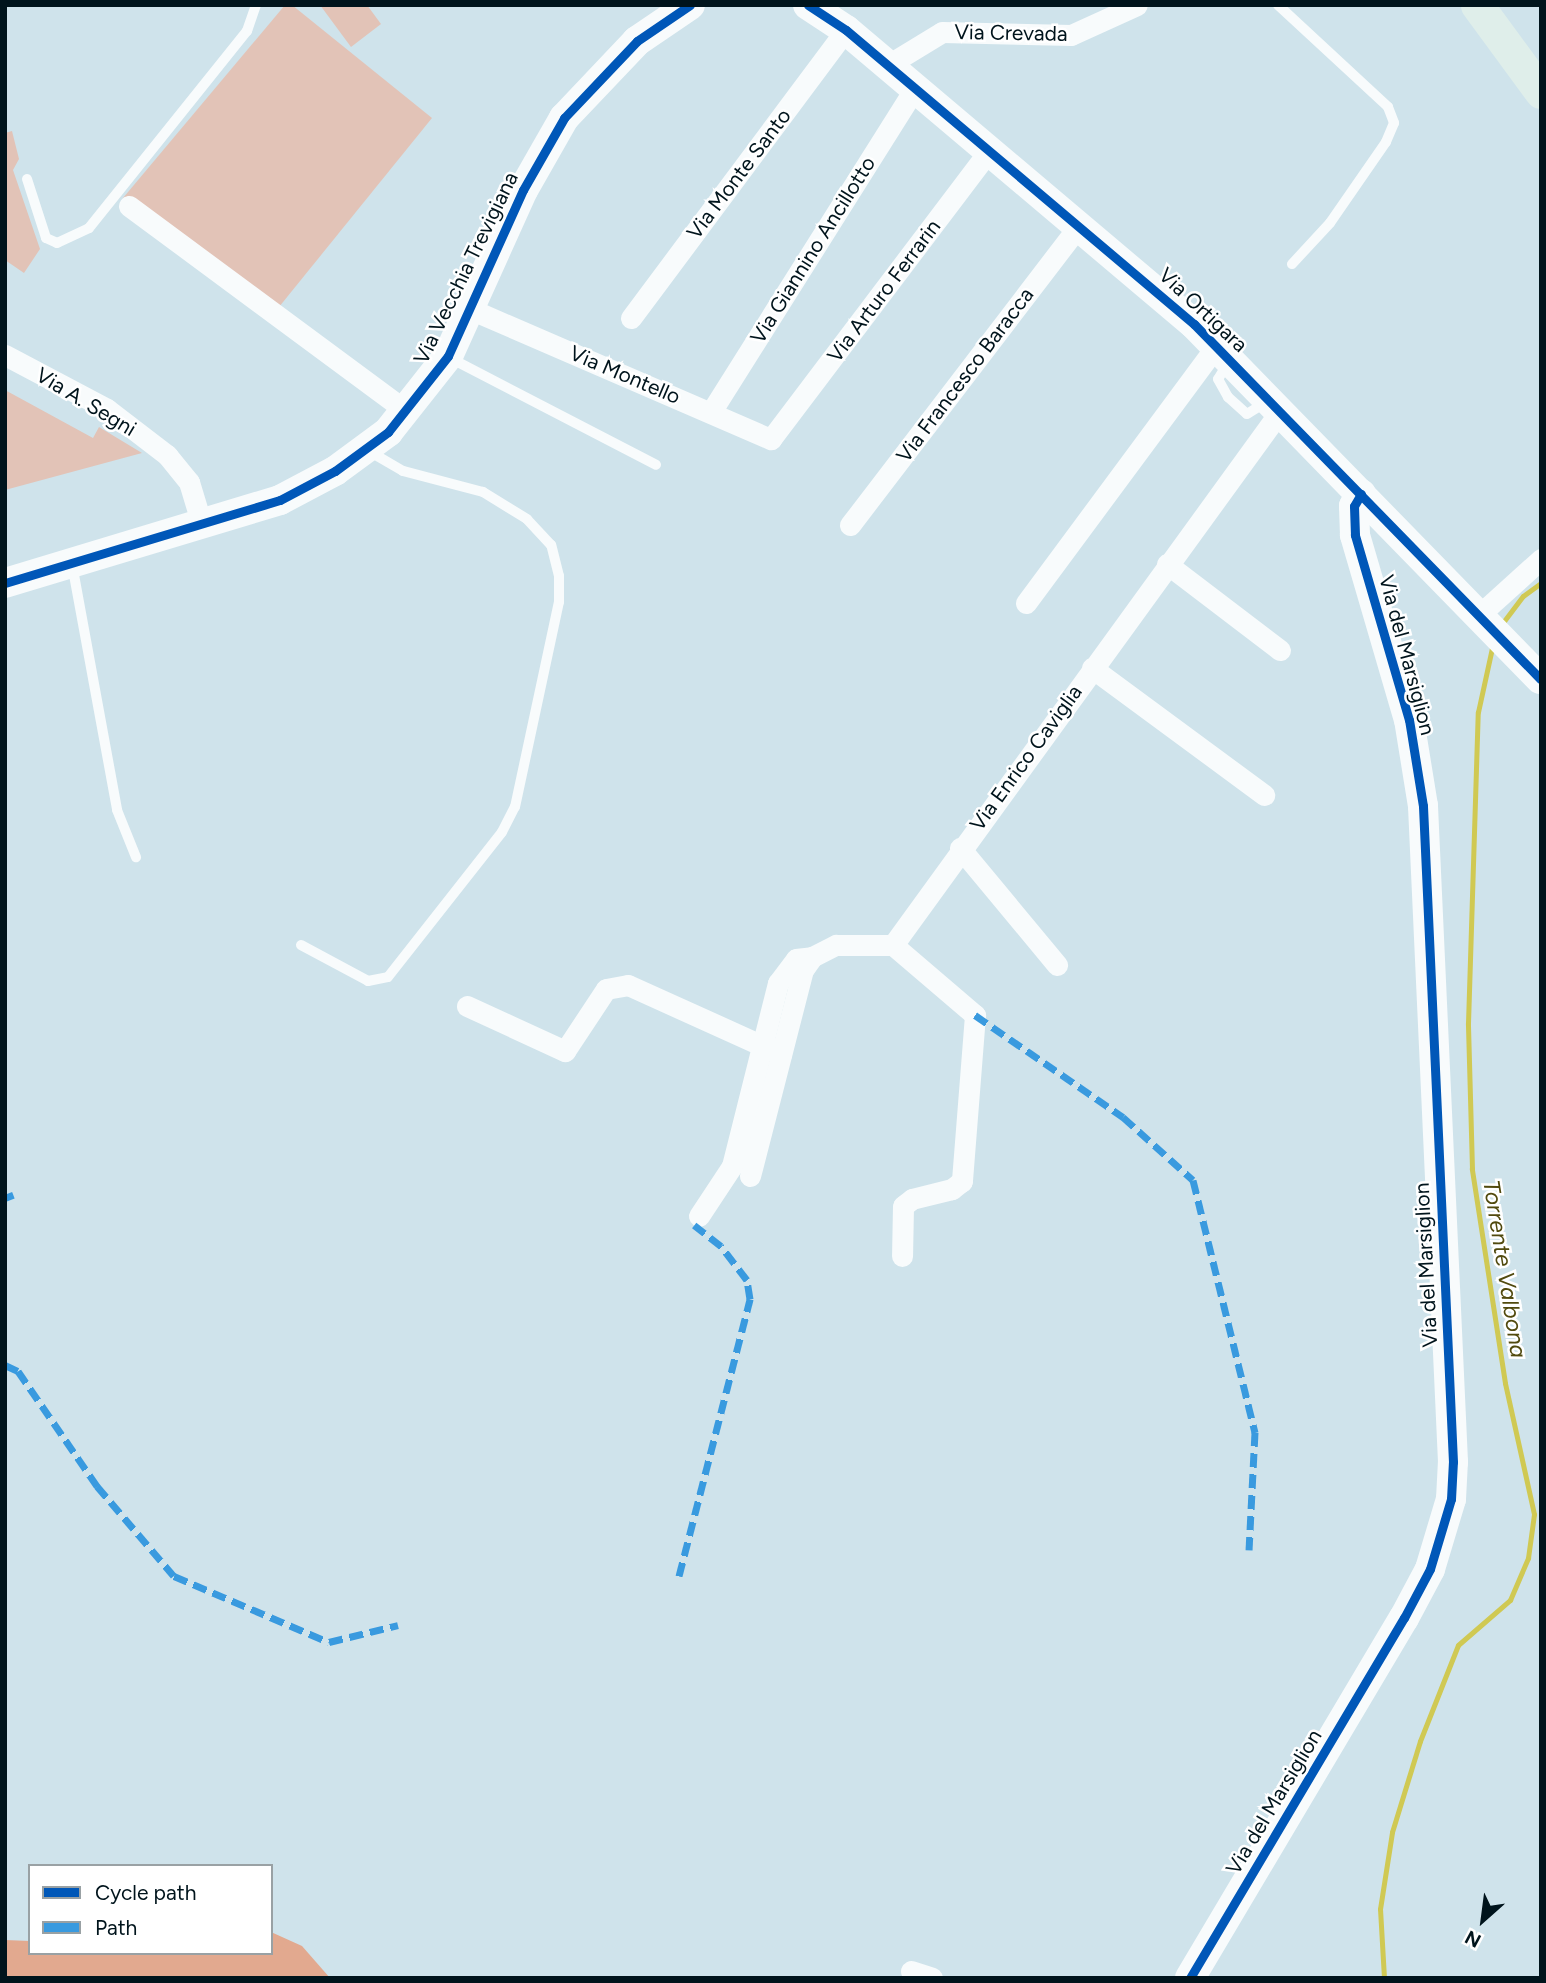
<!DOCTYPE html>
<html>
<head>
<meta charset="utf-8">
<style>
  body { margin:0 }
  #map { position:relative; width:1546px; height:1983px; overflow:hidden; background:#cfe3eb; font-family:Figtree,sans-serif }
  div>[style] { position:absolute }
  [style*='--x'] { left:calc(var(--x)*1px); top:calc(var(--y)*1px); width:calc(var(--w)*1px); rotate:calc(var(--a)*1deg) }
  .green>* { inset:0; background:#e2c3b7 }
  .forest>* { inset:0; background:#e2a98f }
  .stream>* { height:5px; margin:-2.5px; padding:0 2.5px; transform-origin:2.5px; border-radius:2.5px; background:#d0c953 }
  .lane>* { height:10px; margin:-5px; padding:0 5px; transform-origin:5px; border-radius:5px; background:#f8fbfc }
  .street>* { height:21px; margin:-10.5px; padding:0 10.5px; transform-origin:10.5px; border-radius:10.5px; background:#f8fbfc }
  .secondary>* { height:30px; margin:-15px; padding:0 15px; transform-origin:15px; border-radius:15px; background:#f8fbfc }
  .primary>* { height:33px; margin:-16.5px; padding:0 16.5px; transform-origin:16.5px; border-radius:16.5px; background:#dfeeea }
  .quiet>* { height:7px; margin-top:-3.5px; transform-origin:0; background:repeating-linear-gradient(90deg,#399adf 0 14px,transparent 0 21px) }
  .cycleway>* { height:9px; margin:-4.5px; padding:0 4.5px; transform-origin:4.5px; border-radius:4.5px; background:#0057b8 }
  span { translate:-50% -50%; white-space:nowrap; text-align:center; line-height:1.15; -webkit-text-stroke:5px #fff; paint-order:stroke }
  .street-label { font-size:21px; color:#00141c }
  .water-label { font-size:23px; color:#514a0e; font-style:italic }
  .frame { position:absolute; inset:0; border:7px solid #00141c; pointer-events:none }
  .legend { position:absolute; left:28px; top:1864px; width:245px; height:91px; box-sizing:border-box; background:#fff; border:2px solid #99a1a4; margin:0; padding:9px 12px; list-style:none; font-size:21px; color:#00141c }
  .legend li { display:flex; align-items:center; gap:14px; height:35px }
  .legend b { width:35px; border:2px solid #99a1a4 }
  .north { position:absolute; left:1448px; top:1885px; width:70px; height:70px; -webkit-text-stroke:5px #fff; paint-order:stroke; rotate:208deg; font-size:19px; font-weight:700; line-height:28px; text-align:center; color:#00141c }
  .north::after { content:''; display:block; margin:auto; width:24px; height:32px; background:#00141c; clip-path:polygon(50% 0,100% 100%,50% 72%,0 100%) }
</style>
</head>
<body>
<div id="map">
  <div class="green">
    <div style="clip-path:polygon(285px 5px,292px 5px,432px 118px,279px 307px,123px 198px)"></div>
    <div style="clip-path:polygon(320px 5px,367px 5px,381px 24px,351px 47px)"></div>
    <div style="clip-path:polygon(12px 131px,19px 159px,13px 170px,40px 249px,24px 273px,5px 260px,5px 133px)"></div>
    <div style="clip-path:polygon(5px 390px,93px 438px,99px 427px,142px 453px,5px 490px)"></div>
  </div>
  <div class="forest">
    <div style="clip-path:polygon(271px 1932px,302px 1946px,330px 1978px,5px 1978px,5px 1940px,30px 1941px,30px 1953px,271px 1953px)"></div>
  </div>
  <div class="stream">
    <div style="--x:1501;--y:625;--w:36;--a:-53"></div>
    <div style="--x:1523;--y:596;--w:22;--a:-36"></div>
    <div style="--x:1384;--y:1978;--w:69;--a:-93.3"></div>
    <div style="--x:1380;--y:1909;--w:78;--a:-81.1"></div>
    <div style="--x:1392;--y:1832;--w:95;--a:-72.9"></div>
    <div style="--x:1420;--y:1741;--w:103;--a:-68.4"></div>
    <div style="--x:1458;--y:1645;--w:69;--a:-40.9"></div>
    <div style="--x:1510;--y:1600;--w:46;--a:-66.8"></div>
    <div style="--x:1528;--y:1558;--w:44;--a:-82.2"></div>
    <div style="--x:1534;--y:1514;--w:134;--a:-102.5"></div>
    <div style="--x:1505;--y:1383;--w:217;--a:-98.8"></div>
    <div style="--x:1472;--y:1169;--w:146;--a:-91.6"></div>
    <div style="--x:1468;--y:1023;--w:311;--a:-88.2"></div>
    <div style="--x:1478;--y:712;--w:71;--a:-77.7"></div>
  </div>
  <div class="lane">
    <div style="--x:1278;--y:5;--w:150;--a:42.8"></div>
    <div style="--x:1388;--y:107;--w:17;--a:69"></div>
    <div style="--x:1394;--y:123;--w:21;--a:113"></div>
    <div style="--x:1386;--y:142;--w:98;--a:124.7"></div>
    <div style="--x:1330;--y:223;--w:56;--a:132.8"></div>
    <div style="--x:27;--y:179;--w:62;--a:72.1"></div>
    <div style="--x:46;--y:238;--w:12;--a:24"></div>
    <div style="--x:57;--y:243;--w:35;--a:-25"></div>
    <div style="--x:89;--y:228;--w:253;--a:-51.3"></div>
    <div style="--x:247;--y:31;--w:28;--a:-71"></div>
    <div style="--x:450;--y:358;--w:232;--a:27.4"></div>
    <div style="--x:1229;--y:361;--w:21;--a:121"></div>
    <div style="--x:1218;--y:379;--w:21;--a:61"></div>
    <div style="--x:1228;--y:397;--w:25;--a:42"></div>
    <div style="--x:1247;--y:414;--w:25;--a:-32"></div>
    <div style="--x:72;--y:564;--w:250;--a:79.6"></div>
    <div style="--x:117;--y:810;--w:51;--a:68"></div>
    <div style="--x:301;--y:945;--w:76;--a:28.2"></div>
    <div style="--x:368;--y:981;--w:20;--a:-11"></div>
    <div style="--x:388;--y:977;--w:184;--a:-51.8"></div>
    <div style="--x:502;--y:832;--w:28;--a:-63"></div>
    <div style="--x:515;--y:807;--w:210;--a:-77.9"></div>
    <div style="--x:559;--y:602;--w:26;--a:-90"></div>
    <div style="--x:559;--y:576;--w:32;--a:-104"></div>
    <div style="--x:551;--y:545;--w:35;--a:-133"></div>
    <div style="--x:527;--y:519;--w:52;--a:-148.5"></div>
    <div style="--x:483;--y:492;--w:83;--a:-165.3"></div>
    <div style="--x:403;--y:471;--w:42;--a:-149.7"></div>
  </div>
  <div class="street">
    <div style="--x:888;--y:65;--w:63;--a:-31.4"></div>
    <div style="--x:942;--y:32;--w:129;--a:1.3"></div>
    <div style="--x:1071;--y:35;--w:72;--a:-24.4"></div>
    <div style="--x:129;--y:206;--w:346;--a:36.5"></div>
    <div style="--x:470;--y:309;--w:328;--a:23.4"></div>
    <div style="--x:771;--y:439;--w:361;--a:-52.9"></div>
    <div style="--x:631;--y:318;--w:359;--a:-53.3"></div>
    <div style="--x:5;--y:355;--w:115;--a:27.9"></div>
    <div style="--x:107;--y:409;--w:76;--a:37.5"></div>
    <div style="--x:167;--y:455;--w:35;--a:51"></div>
    <div style="--x:189;--y:482;--w:45;--a:73.2"></div>
    <div style="--x:711;--y:412;--w:383;--a:-57.8"></div>
    <div style="--x:850;--y:525;--w:377;--a:-52.6"></div>
    <div style="--x:1167;--y:564;--w:142;--a:37.3"></div>
    <div style="--x:1026;--y:603;--w:321;--a:-53.5"></div>
    <div style="--x:1479;--y:615;--w:84;--a:-42.1"></div>
    <div style="--x:1092;--y:668;--w:214;--a:36.4"></div>
    <div style="--x:960;--y:848;--w:152;--a:50.3"></div>
    <div style="--x:893;--y:945;--w:108;--a:40.5"></div>
    <div style="--x:975;--y:1015;--w:167;--a:94.5"></div>
    <div style="--x:962;--y:1181;--w:13;--a:141"></div>
    <div style="--x:952;--y:1189;--w:41;--a:166"></div>
    <div style="--x:912;--y:1199;--w:11;--a:142"></div>
    <div style="--x:903;--y:1206;--w:50;--a:91.1"></div>
    <div style="--x:467;--y:1006;--w:108;--a:24.7"></div>
    <div style="--x:565;--y:1051;--w:74;--a:-56.5"></div>
    <div style="--x:606;--y:989;--w:22;--a:-10"></div>
    <div style="--x:628;--y:985;--w:168;--a:24.3"></div>
    <div style="--x:750;--y:1176;--w:213;--a:-75.6"></div>
    <div style="--x:803;--y:970;--w:16;--a:-55"></div>
    <div style="--x:812;--y:957;--w:27;--a:-27"></div>
    <div style="--x:836;--y:945;--w:57;--a:0"></div>
    <div style="--x:893;--y:945;--w:661;--a:-54.05"></div>
    <div style="--x:699;--y:1216;--w:60;--a:-56.6"></div>
    <div style="--x:732;--y:1166;--w:189;--a:-75.9"></div>
    <div style="--x:778;--y:983;--w:30;--a:-53"></div>
    <div style="--x:796;--y:959;--w:16;--a:-7"></div>
    <div style="--x:911;--y:1971;--w:22;--a:18"></div>
  </div>
  <div class="secondary">
    <div style="--x:808;--y:5;--w:45;--a:33.3"></div>
    <div style="--x:846;--y:30;--w:456;--a:40.2"></div>
    <div style="--x:1194;--y:324;--w:496;--a:45.7"></div>
    <div style="--x:5;--y:583;--w:287;--a:-16.8"></div>
    <div style="--x:280;--y:500;--w:62;--a:-27.8"></div>
    <div style="--x:335;--y:471;--w:66;--a:-36.3"></div>
    <div style="--x:388;--y:432;--w:97;--a:-51.7"></div>
    <div style="--x:448;--y:356;--w:182;--a:-65.7"></div>
    <div style="--x:523;--y:190;--w:83;--a:-60.3"></div>
    <div style="--x:564;--y:118;--w:106;--a:-46.5"></div>
    <div style="--x:637;--y:41;--w:64;--a:-34.2"></div>
    <div style="--x:1190;--y:1978;--w:419;--a:-59.3"></div>
    <div style="--x:1404;--y:1618;--w:55;--a:-62"></div>
    <div style="--x:1430;--y:1569;--w:73;--a:-73.3"></div>
    <div style="--x:1451;--y:1499;--w:37;--a:-87"></div>
    <div style="--x:1453;--y:1462;--w:657;--a:-92.62"></div>
    <div style="--x:1423;--y:806;--w:87;--a:-99.2"></div>
    <div style="--x:1409;--y:720;--w:193;--a:-106.3"></div>
    <div style="--x:1355;--y:535;--w:29;--a:-92"></div>
    <div style="--x:1354;--y:506;--w:14;--a:-60"></div>
  </div>
  <div class="primary">
    <div style="--x:1477;--y:5;--w:108;--a:53.7"></div>
  </div>
  <div class="quiet">
    <div style="--x:975;--y:1015;--w:180;--a:34.6"></div>
    <div style="--x:1123;--y:1117;--w:94;--a:42"></div>
    <div style="--x:1193;--y:1180;--w:260;--a:76.2"></div>
    <div style="--x:1255;--y:1432;--w:118;--a:92.9"></div>
    <div style="--x:5;--y:1198;--w:9;--a:-21"></div>
    <div style="--x:5;--y:1365;--w:14;--a:25"></div>
    <div style="--x:18;--y:1371;--w:140;--a:55.5"></div>
    <div style="--x:97;--y:1486;--w:118;--a:49.5"></div>
    <div style="--x:174;--y:1576;--w:168;--a:23.1"></div>
    <div style="--x:329;--y:1642;--w:71;--a:-13.8"></div>
    <div style="--x:679;--y:1576;--w:286;--a:-75.6"></div>
    <div style="--x:750;--y:1299;--w:19;--a:-99"></div>
    <div style="--x:747;--y:1280;--w:43;--a:-127.4"></div>
    <div style="--x:721;--y:1246;--w:34;--a:-142"></div>
  </div>
  <div class="cycleway">
    <div style="--x:808;--y:5;--w:45;--a:33.3"></div>
    <div style="--x:846;--y:30;--w:456;--a:40.2"></div>
    <div style="--x:1194;--y:324;--w:496;--a:45.7"></div>
    <div style="--x:5;--y:583;--w:287;--a:-16.8"></div>
    <div style="--x:280;--y:500;--w:62;--a:-27.8"></div>
    <div style="--x:335;--y:471;--w:66;--a:-36.3"></div>
    <div style="--x:388;--y:432;--w:97;--a:-51.7"></div>
    <div style="--x:448;--y:356;--w:182;--a:-65.7"></div>
    <div style="--x:523;--y:190;--w:83;--a:-60.3"></div>
    <div style="--x:564;--y:118;--w:106;--a:-46.5"></div>
    <div style="--x:637;--y:41;--w:64;--a:-34.2"></div>
    <div style="--x:1190;--y:1978;--w:419;--a:-59.3"></div>
    <div style="--x:1404;--y:1618;--w:55;--a:-62"></div>
    <div style="--x:1430;--y:1569;--w:73;--a:-73.3"></div>
    <div style="--x:1451;--y:1499;--w:37;--a:-87"></div>
    <div style="--x:1453;--y:1462;--w:657;--a:-92.62"></div>
    <div style="--x:1423;--y:806;--w:87;--a:-99.2"></div>
    <div style="--x:1409;--y:720;--w:193;--a:-106.3"></div>
    <div style="--x:1355;--y:535;--w:29;--a:-92"></div>
    <div style="--x:1354;--y:506;--w:14;--a:-60"></div>
  </div>
  <div class="street-label">
    <span style="left:1011px;top:33px;rotate:1deg">Via Crevada</span>
    <span style="left:739px;top:174px;rotate:-53deg">Via Monte Santo</span>
    <span style="left:813px;top:250px;rotate:-58deg">Via Giannino Ancillotto</span>
    <span style="left:466px;top:268px;rotate:-64deg">Via Vecchia Trevigiana</span>
    <span style="left:884px;top:291px;rotate:-53deg">Via Arturo Ferrarin</span>
    <span style="left:1203px;top:310px;rotate:43deg">Via Ortigara</span>
    <span style="left:625px;top:375px;rotate:23deg">Via Montello</span>
    <span style="left:965px;top:375px;rotate:-53deg">Via Francesco Baracca</span>
    <span style="left:86px;top:402px;rotate:31deg">Via A. Segni</span>
    <span style="left:1407px;top:655px;rotate:75deg">Via del Marsiglion</span>
    <span style="left:1026px;top:758px;rotate:-54deg">Via Enrico Caviglia</span>
    <span style="left:1426px;top:1265px;rotate:-93deg">Via del Marsiglion</span>
    <span style="left:1274px;top:1802px;rotate:-59deg">Via del Marsiglion</span>
  </div>
  <div class="water-label">
    <span style="left:1505px;top:1269px;rotate:81deg">Torrente Valbona</span>
  </div>
  <div class="frame"></div>
  <ul class="legend">
  <li><b style="height:9px;background:#0057b8"></b>Cycle path</li>
  <li><b style="height:9px;background:#399adf"></b>Path</li>
  </ul>
  <div class="north">N</div>
</div>
</body>
</html>
